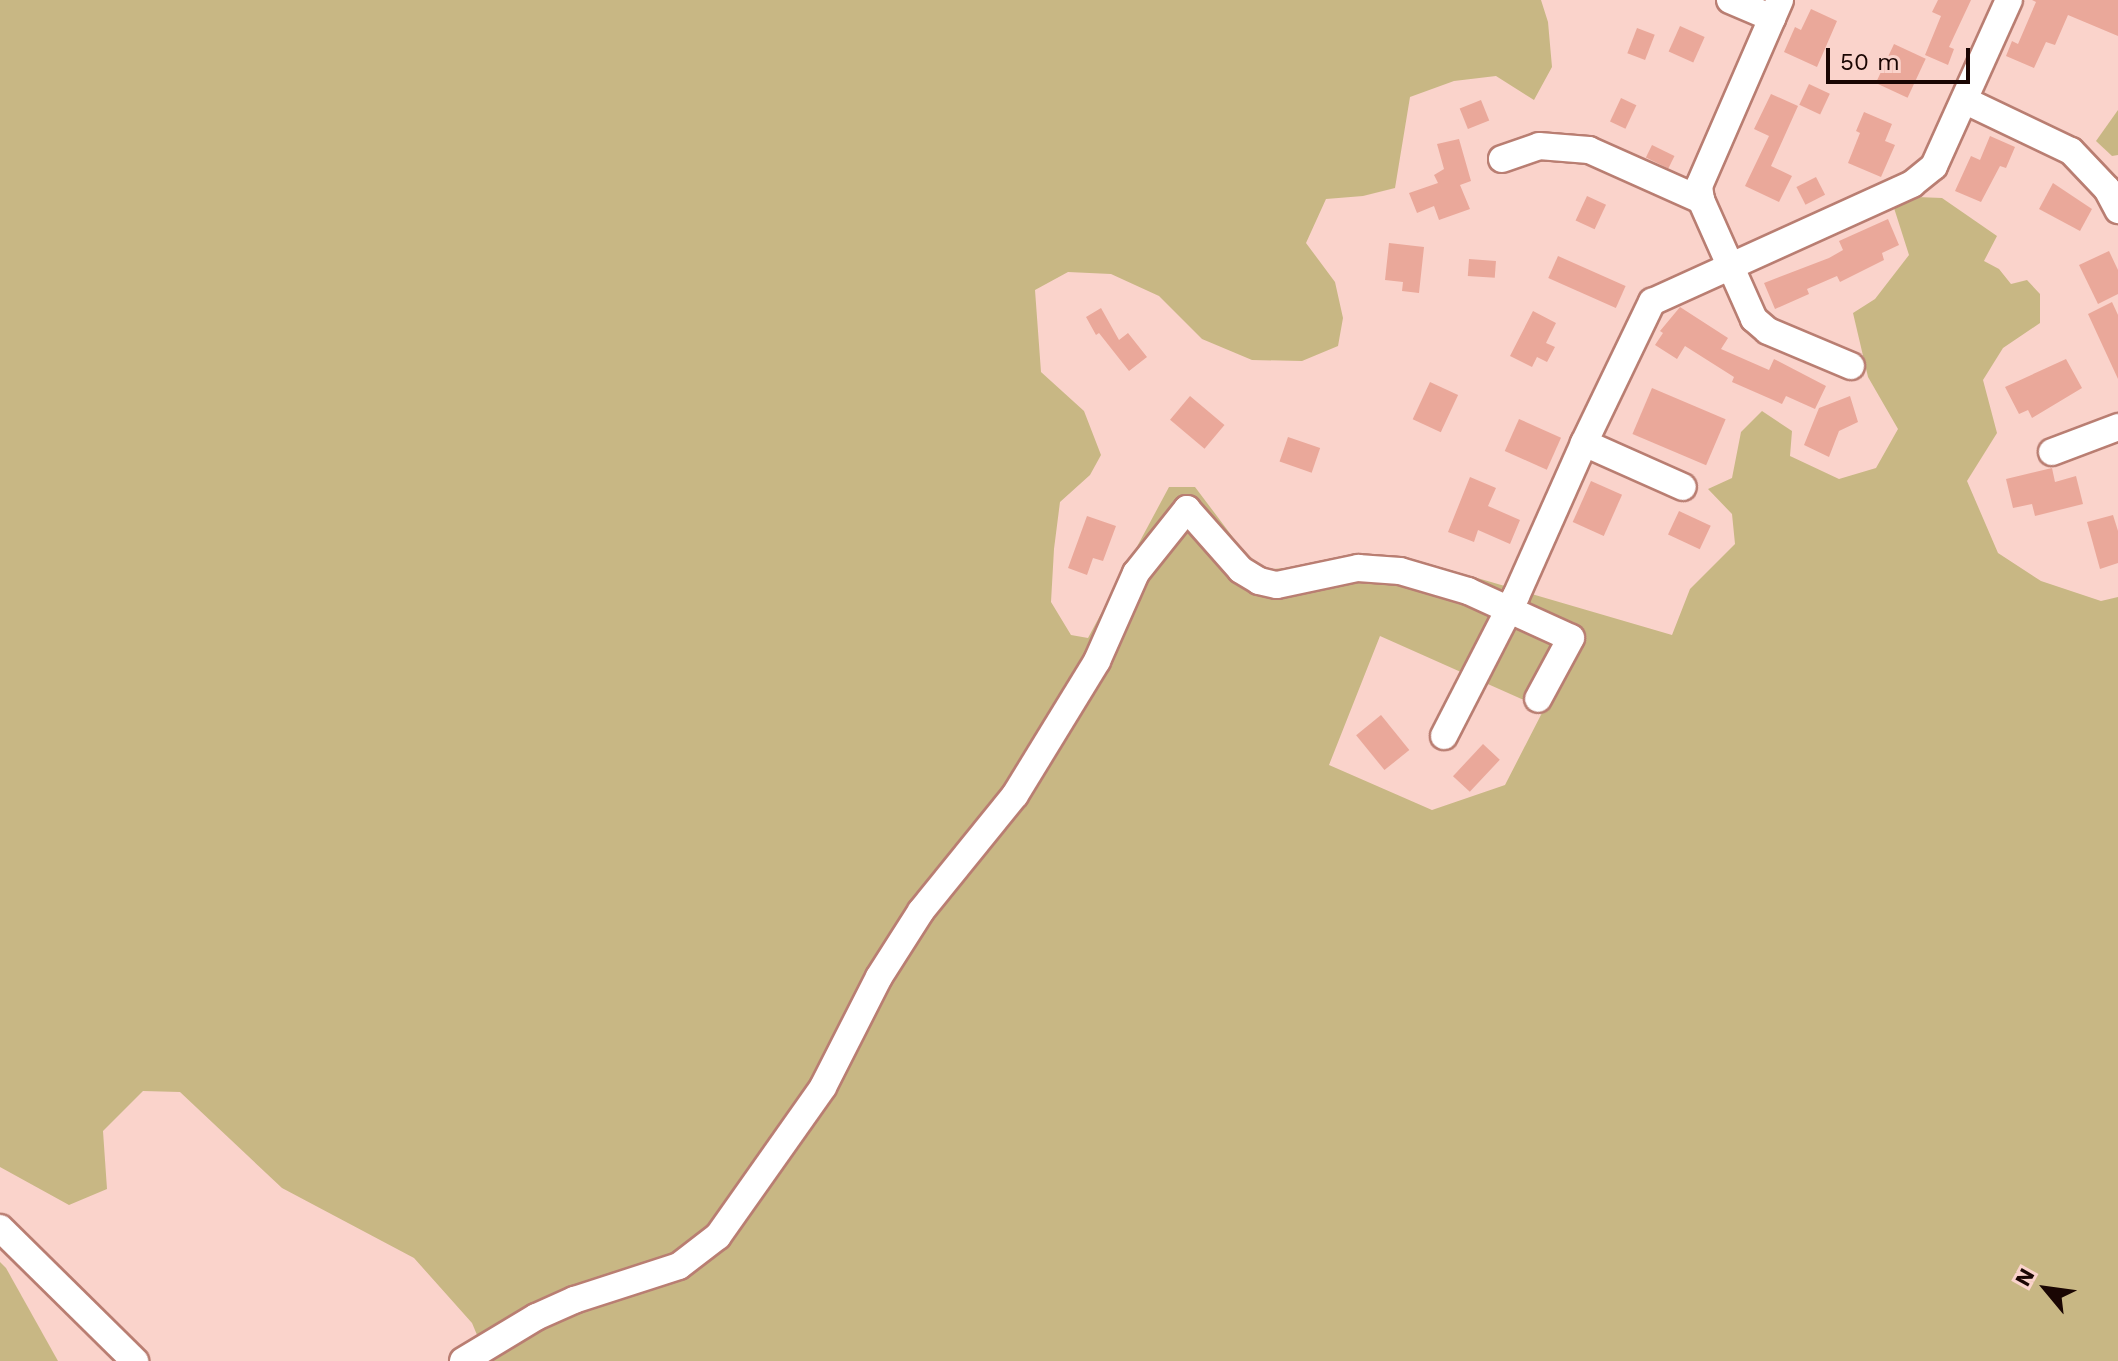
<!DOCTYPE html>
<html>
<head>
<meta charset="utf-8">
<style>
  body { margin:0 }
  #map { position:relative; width:2118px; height:1361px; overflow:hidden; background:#fad3cb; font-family:"Work Sans",sans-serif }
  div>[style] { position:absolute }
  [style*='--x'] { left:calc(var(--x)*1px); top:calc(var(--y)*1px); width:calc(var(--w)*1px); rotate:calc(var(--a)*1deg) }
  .green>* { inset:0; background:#c8b784 }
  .building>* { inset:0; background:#eaa89a; transform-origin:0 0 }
  .roads { filter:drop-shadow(2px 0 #b97e72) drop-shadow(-2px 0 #b97e72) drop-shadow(0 2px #b97e72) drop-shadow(0 -2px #b97e72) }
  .minor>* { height:26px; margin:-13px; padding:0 13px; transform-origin:13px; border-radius:13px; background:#fff }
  span { translate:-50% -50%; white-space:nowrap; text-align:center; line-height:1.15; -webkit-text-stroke:6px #fad3cb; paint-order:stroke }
  .north { position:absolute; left:2006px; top:1249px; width:80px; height:80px; -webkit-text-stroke:6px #fad3cb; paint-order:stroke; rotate:299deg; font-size:22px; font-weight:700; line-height:32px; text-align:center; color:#1a0603 }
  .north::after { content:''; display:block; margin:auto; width:28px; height:36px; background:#1a0603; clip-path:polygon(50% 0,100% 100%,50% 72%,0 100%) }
  .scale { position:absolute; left:1826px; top:48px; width:144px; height:36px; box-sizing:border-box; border:4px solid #1a0603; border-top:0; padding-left:10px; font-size:24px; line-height:28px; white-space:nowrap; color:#1a0603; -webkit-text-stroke:6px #fad3cb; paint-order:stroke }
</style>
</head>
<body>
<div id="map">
  <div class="green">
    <div style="clip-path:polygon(evenodd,0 0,1541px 0,1548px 22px,1552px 67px,1534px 100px,1496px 76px,1454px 81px,1410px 97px,1395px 188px,1363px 196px,1326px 199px,1306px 243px,1335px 282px,1343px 318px,1338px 346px,1302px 361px,1252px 360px,1202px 339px,1159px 296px,1111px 274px,1068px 272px,1035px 290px,1041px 372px,1084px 411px,1101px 455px,1090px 475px,1060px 502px,1054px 549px,1051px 602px,1071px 635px,1088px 638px,1169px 487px,1195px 487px,1238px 544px,1263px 570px,1386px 559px,1426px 563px,1672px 635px,1690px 589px,1735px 544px,1732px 514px,1708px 489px,1732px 478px,1741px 432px,1762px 411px,1792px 431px,1790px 456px,1839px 479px,1876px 468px,1898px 429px,1868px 377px,1853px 313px,1875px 299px,1909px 255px,1894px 208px,1917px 197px,1942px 198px,1997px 236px,1984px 261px,1999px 269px,2011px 284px,2027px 280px,2040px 294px,2040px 323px,2003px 348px,1983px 380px,1997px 433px,1967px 481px,1998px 553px,2041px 581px,2101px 601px,2118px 597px,2118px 1361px,488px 1361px,472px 1323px,414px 1258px,282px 1188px,180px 1092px,143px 1091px,103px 1131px,107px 1189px,69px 1205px,0 1167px,0 0,1380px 636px,1544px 709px,1505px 785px,1432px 810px,1329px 765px,1380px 636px)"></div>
    <div style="clip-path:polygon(2118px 110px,2118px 155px,2112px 156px,2096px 141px)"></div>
    <div style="clip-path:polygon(0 1262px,6px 1268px,58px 1361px,0 1361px)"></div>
  </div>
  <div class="building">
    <div style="clip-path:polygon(1938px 0,1971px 0,1949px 47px,1954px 49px,1948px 65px,1925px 55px,1941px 16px,1932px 12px)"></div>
    <div style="clip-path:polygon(2032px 0,2118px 0,2118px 36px,2068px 15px,2055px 45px,2046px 42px,2034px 68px,2006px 56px,2012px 41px,2018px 44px,2036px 2px)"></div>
    <div style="clip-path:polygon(1811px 9px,1837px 21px,1817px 67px,1784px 52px,1795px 27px,1801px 30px)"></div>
    <div style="left:1680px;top:26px;width:27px;height:28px;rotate:24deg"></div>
    <div style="left:1637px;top:28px;width:19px;height:27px;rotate:21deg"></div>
    <div style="left:1894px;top:44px;width:35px;height:43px;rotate:25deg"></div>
    <div style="left:1809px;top:84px;width:23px;height:23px;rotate:25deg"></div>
    <div style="clip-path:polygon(1771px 94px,1798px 106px,1771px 166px,1792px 176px,1779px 202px,1745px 186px,1769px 136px,1754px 129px)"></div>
    <div style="left:1621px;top:98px;width:17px;height:26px;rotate:25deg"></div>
    <div style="left:1481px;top:100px;width:22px;height:23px;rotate:68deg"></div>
    <div style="clip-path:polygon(1864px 112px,1892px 124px,1885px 141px,1895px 145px,1881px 177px,1848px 163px,1860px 133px,1856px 131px)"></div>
    <div style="clip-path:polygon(1990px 136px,2015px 147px,2006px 168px,2000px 166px,1981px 202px,1955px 191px,1971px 156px,1980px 160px)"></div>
    <div style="clip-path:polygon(1459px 139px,1471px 181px,1460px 185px,1470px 209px,1439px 220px,1434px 206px,1417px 213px,1409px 193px,1438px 183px,1434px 175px,1444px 169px,1437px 144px)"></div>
    <div style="left:1652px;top:145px;width:25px;height:14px;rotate:26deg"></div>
    <div style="left:1816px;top:177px;width:20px;height:22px;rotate:63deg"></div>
    <div style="clip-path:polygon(2053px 183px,2092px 209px,2080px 231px,2039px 209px)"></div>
    <div style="left:1587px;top:196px;width:21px;height:27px;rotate:25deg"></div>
    <div style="clip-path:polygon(1888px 219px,1899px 245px,1882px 253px,1884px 260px,1840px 282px,1837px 276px,1807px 289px,1809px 294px,1775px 309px,1764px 283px,1829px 258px,1843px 250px,1839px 241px)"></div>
    <div style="clip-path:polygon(1389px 243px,1424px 247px,1419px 293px,1402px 291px,1403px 282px,1385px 280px)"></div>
    <div style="clip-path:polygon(2109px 251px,2118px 270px,2118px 294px,2098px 304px,2079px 265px)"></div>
    <div style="left:1558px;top:256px;width:74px;height:24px;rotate:24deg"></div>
    <div style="left:1469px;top:259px;width:27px;height:17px;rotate:4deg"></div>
    <div style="clip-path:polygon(2112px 302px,2118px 315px,2118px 379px,2088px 314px)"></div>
    <div style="clip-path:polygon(1680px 307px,1728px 338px,1721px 349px,1769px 370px,1774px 359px,1826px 386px,1815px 409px,1786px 396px,1782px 404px,1732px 382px,1734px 377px,1685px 346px,1677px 359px,1655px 345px,1663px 333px,1660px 331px)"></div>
    <div style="clip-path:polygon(1101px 308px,1119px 340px,1128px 333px,1147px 357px,1129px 371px,1099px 333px,1096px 335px,1086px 317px)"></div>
    <div style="clip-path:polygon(1533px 311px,1556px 323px,1546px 343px,1555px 347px,1547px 362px,1537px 357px,1532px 367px,1510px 356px)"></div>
    <div style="clip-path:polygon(2066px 359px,2082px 388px,2032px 418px,2028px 410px,2019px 414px,2005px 387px)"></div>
    <div style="left:1430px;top:382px;width:31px;height:41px;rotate:25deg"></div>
    <div style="left:1652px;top:388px;width:80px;height:50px;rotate:23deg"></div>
    <div style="left:1190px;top:396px;width:45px;height:31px;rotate:40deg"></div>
    <div style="clip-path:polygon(1850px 396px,1858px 422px,1839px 431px,1829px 457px,1804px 445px,1819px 408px)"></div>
    <div style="left:1519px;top:419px;width:46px;height:35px;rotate:24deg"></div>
    <div style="left:1288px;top:437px;width:34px;height:26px;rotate:19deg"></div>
    <div style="clip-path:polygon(2052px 468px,2055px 482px,2076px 476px,2083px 504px,2035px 516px,2032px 504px,2013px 508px,2006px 479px)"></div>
    <div style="clip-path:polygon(1470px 477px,1496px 488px,1488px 506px,1520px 520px,1510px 544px,1478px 530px,1474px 542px,1448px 532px)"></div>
    <div style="left:1591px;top:481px;width:34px;height:45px;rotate:24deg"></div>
    <div style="left:1679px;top:511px;width:35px;height:26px;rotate:25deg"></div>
    <div style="clip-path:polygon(2113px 515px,2118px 531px,2118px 563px,2100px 569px,2087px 522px)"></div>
    <div style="clip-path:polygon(1087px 516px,1116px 526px,1103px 561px,1093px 558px,1087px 575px,1068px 568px)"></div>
    <div style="left:1381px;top:715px;width:45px;height:32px;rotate:51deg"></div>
    <div style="left:1483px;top:744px;width:23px;height:44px;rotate:43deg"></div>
  </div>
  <div class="roads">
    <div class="minor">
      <div style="--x:1730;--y:0;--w:46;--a:23.2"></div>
      <div style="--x:1780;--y:0;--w:203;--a:113.5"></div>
      <div style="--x:1699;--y:186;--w:14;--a:82"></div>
      <div style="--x:1701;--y:200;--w:130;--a:66"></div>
      <div style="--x:1754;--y:319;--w:18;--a:41"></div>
      <div style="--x:1768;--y:331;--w:90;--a:22.9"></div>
      <div style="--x:1966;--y:101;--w:116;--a:25.5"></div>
      <div style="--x:2071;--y:151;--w:52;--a:46.5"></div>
      <div style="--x:2107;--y:189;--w:24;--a:62"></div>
      <div style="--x:1502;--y:159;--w:39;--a:-19"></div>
      <div style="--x:1539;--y:146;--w:50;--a:4.6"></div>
      <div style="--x:1589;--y:150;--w:123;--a:24.1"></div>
      <div style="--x:1584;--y:443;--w:108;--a:24"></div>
      <div style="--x:2052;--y:452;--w:71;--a:-20.7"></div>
      <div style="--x:1444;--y:736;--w:157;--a:-62.8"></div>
      <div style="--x:1516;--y:596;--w:167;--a:-66"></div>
      <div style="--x:1584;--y:443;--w:157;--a:-64.3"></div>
      <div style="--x:1652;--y:302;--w:286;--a:-24.4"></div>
      <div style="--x:1912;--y:184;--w:28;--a:-39"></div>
      <div style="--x:1934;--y:166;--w:182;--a:-65.7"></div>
      <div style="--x:0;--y:1228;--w:190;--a:44.6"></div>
      <div style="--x:463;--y:1361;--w:85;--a:-31.1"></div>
      <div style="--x:536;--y:1317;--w:42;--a:-24.1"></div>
      <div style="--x:574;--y:1300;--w:110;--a:-17.9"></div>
      <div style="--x:679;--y:1266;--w:49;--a:-37.6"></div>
      <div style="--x:718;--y:1236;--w:182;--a:-54.8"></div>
      <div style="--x:823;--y:1087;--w:123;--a:-63"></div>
      <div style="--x:879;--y:977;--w:78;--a:-57.5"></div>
      <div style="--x:921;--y:911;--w:149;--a:-51"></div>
      <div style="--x:1015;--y:795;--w:157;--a:-58.5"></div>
      <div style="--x:1097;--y:661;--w:96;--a:-66.1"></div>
      <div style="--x:1136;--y:573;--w:82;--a:-51.4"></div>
      <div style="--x:1187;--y:509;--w:81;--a:48.5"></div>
      <div style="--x:1241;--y:570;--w:21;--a:31"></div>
      <div style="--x:1259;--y:581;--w:18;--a:13"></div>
      <div style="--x:1277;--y:585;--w:83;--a:-11.9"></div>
      <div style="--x:1358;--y:568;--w:42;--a:4.1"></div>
      <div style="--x:1400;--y:571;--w:71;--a:16.4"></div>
      <div style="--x:1468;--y:591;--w:113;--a:24.5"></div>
      <div style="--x:1571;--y:638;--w:69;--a:118.4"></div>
    </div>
  </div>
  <div class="north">N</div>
  <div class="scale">50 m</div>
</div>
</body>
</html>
